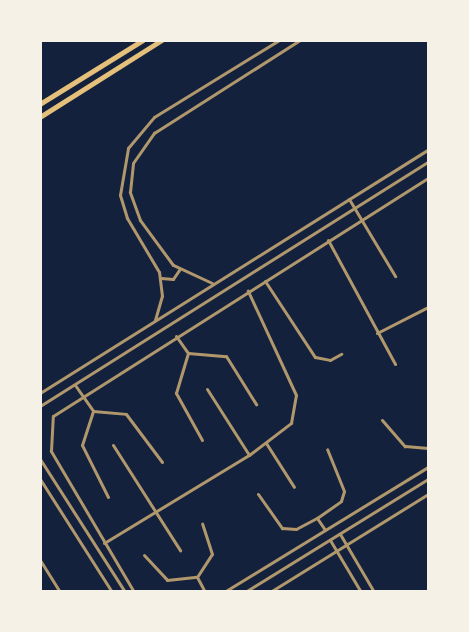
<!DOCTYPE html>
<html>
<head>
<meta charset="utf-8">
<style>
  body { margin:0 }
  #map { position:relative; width:469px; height:632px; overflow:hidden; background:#14213d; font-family:Cabin,sans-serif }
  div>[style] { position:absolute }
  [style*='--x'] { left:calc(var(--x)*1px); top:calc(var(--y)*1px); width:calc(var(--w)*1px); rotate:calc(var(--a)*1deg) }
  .minor>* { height:3px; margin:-1.5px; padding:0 1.5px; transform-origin:1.5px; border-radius:1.5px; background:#b1986c }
  .secondary>* { height:4.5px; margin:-2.25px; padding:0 2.25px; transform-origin:2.25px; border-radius:2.25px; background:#e5c07b }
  span { translate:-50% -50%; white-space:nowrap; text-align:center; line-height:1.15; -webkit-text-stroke:5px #f6f1e7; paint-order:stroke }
  .frame { position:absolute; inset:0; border:42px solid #f6f1e7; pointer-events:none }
</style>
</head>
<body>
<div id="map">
  <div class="minor">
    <div style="--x:349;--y:199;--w:90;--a:59.1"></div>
    <div style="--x:328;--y:240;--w:141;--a:61.6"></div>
    <div style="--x:161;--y:278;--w:12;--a:5"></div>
    <div style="--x:173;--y:279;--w:11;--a:-56"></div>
    <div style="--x:265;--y:281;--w:91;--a:56.7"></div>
    <div style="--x:315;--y:357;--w:15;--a:11"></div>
    <div style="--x:330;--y:360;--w:13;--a:-29"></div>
    <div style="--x:212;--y:283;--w:43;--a:-155.2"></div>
    <div style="--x:173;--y:265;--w:56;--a:-126.3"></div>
    <div style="--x:140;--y:220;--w:30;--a:-110"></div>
    <div style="--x:130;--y:192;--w:29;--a:-84"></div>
    <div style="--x:133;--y:163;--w:37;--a:-55"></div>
    <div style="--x:154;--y:133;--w:173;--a:-32.5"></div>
    <div style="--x:155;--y:320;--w:25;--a:-74"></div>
    <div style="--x:162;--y:296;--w:24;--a:-97"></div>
    <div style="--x:159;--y:272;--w:63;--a:-120.7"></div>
    <div style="--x:127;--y:218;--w:24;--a:-107"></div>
    <div style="--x:120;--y:195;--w:48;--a:-80.3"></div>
    <div style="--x:128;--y:148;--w:40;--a:-50"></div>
    <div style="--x:154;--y:117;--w:147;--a:-31.6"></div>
    <div style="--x:377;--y:333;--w:57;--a:-27"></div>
    <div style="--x:176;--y:336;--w:21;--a:55"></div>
    <div style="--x:75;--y:385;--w:32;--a:55"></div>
    <div style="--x:207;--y:389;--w:78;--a:57.5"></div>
    <div style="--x:40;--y:393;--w:458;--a:-32.1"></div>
    <div style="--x:40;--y:406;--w:458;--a:-32.2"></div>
    <div style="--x:382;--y:420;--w:35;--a:49"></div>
    <div style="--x:405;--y:446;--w:23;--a:5"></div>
    <div style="--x:202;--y:440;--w:54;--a:-119"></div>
    <div style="--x:176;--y:393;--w:42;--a:-73.3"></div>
    <div style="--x:188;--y:353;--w:38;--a:5"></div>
    <div style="--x:226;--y:356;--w:57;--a:58"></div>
    <div style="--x:266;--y:443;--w:52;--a:57.5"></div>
    <div style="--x:113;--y:445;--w:125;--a:57.5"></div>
    <div style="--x:40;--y:459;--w:158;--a:57.4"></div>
    <div style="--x:40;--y:479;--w:134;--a:57.5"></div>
    <div style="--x:258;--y:494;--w:42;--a:54.8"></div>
    <div style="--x:282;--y:528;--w:14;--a:4"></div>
    <div style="--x:296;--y:529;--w:24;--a:-28"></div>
    <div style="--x:317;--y:518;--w:29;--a:-35"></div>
    <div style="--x:341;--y:501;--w:10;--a:-73"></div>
    <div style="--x:344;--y:491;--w:45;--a:-112"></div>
    <div style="--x:108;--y:497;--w:58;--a:-116.6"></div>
    <div style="--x:82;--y:445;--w:36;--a:-72"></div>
    <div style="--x:93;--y:411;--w:33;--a:5"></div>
    <div style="--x:126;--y:414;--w:60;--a:53.1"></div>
    <div style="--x:317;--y:518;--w:14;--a:56"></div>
    <div style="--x:340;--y:534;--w:67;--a:59.6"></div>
    <div style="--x:330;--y:540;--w:61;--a:59.2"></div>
    <div style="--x:104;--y:543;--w:170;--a:-31.3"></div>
    <div style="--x:249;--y:455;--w:53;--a:-37.3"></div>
    <div style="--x:291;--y:423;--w:28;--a:-80"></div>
    <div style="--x:296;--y:395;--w:115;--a:-114.8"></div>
    <div style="--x:144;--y:555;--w:34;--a:47"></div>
    <div style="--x:167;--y:580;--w:30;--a:-6"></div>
    <div style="--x:197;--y:577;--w:27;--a:-57"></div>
    <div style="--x:212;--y:554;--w:32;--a:-108"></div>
    <div style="--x:40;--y:560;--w:38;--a:58"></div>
    <div style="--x:197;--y:577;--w:17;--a:62"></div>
    <div style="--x:134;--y:592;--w:164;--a:-120.5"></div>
    <div style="--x:51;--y:451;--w:35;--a:-87"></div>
    <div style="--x:53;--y:416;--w:444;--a:-32.4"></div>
    <div style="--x:224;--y:592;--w:239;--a:-31.5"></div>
    <div style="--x:245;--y:592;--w:215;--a:-31.7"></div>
    <div style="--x:270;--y:592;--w:186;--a:-31.8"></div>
  </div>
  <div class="secondary">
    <div style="--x:40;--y:104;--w:121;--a:-31.9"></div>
    <div style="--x:40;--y:117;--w:144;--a:-32.3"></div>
  </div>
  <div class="frame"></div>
</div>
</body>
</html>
